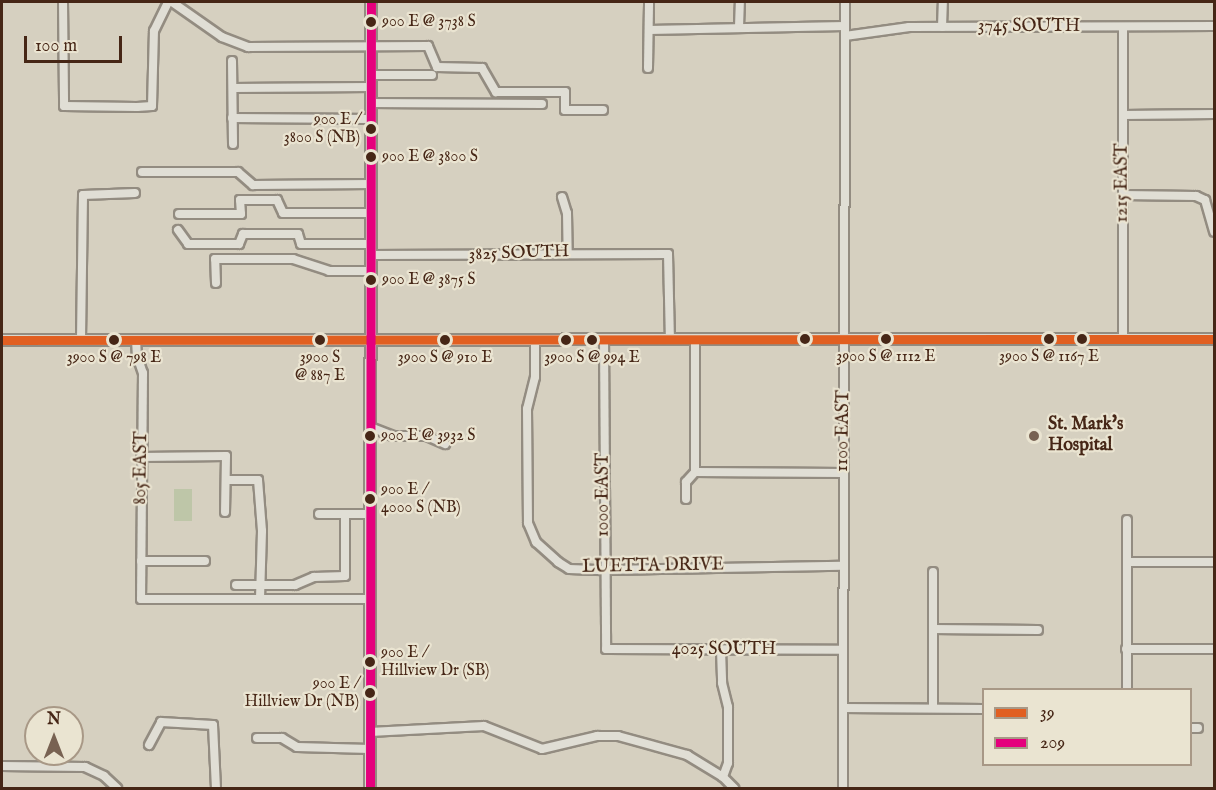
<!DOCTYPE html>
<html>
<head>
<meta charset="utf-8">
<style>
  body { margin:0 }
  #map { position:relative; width:1216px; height:790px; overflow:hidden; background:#d6d0c0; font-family:"IM FELL English",serif }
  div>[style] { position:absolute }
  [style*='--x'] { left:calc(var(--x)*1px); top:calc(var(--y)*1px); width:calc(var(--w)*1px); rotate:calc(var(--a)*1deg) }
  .green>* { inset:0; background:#bec6a8; transform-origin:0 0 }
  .roads { filter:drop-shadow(2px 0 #938c81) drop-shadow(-2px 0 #938c81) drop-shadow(0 2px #938c81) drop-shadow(0 -2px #938c81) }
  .minor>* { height:8px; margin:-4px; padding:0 4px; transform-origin:4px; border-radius:4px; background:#e0ded5 }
  .major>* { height:10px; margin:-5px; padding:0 5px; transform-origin:5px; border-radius:5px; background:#dad8ce }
  .bus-1>* { height:9px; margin:-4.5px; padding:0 4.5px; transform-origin:4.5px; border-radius:4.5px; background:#e15f21 }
  .bus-2>* { height:9px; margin:-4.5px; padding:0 4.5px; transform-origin:4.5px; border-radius:4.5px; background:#e5007d }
  .dots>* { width:16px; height:16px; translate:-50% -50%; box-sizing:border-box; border:3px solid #eae4d1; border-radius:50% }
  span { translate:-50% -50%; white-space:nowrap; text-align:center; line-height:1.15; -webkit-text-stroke:4.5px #eae4d1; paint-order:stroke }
  .bus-label { font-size:16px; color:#462616 }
  .left { translate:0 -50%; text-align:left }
  .right { translate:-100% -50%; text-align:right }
  .street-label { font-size:18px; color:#462616 }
  .poi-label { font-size:18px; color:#462616; font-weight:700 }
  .frame { position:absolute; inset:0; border:3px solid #462616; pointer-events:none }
  .legend { position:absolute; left:982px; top:688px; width:210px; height:78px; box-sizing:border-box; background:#eae4d1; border:2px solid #a89886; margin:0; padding:8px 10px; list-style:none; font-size:18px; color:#462616 }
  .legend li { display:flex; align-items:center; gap:12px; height:30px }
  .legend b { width:30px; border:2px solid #a89886 }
  .north { position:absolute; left:24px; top:706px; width:60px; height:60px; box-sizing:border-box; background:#eae4d1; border:2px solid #a89886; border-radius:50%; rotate:0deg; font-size:16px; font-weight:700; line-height:24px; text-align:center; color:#462616 }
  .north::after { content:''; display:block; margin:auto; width:21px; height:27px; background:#786252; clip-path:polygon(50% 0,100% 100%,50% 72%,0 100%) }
  .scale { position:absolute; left:24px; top:36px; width:98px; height:27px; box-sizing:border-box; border:3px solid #462616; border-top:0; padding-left:8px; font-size:18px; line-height:21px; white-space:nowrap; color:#462616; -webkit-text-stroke:4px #eae4d1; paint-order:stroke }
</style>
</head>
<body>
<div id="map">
  <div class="green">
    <div style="left:174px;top:489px;width:18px;height:32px"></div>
  </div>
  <div class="roads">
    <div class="minor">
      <div style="--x:63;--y:2;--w:104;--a:89.4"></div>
      <div style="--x:64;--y:106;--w:73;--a:0.8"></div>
      <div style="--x:137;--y:107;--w:15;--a:-4"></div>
      <div style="--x:152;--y:106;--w:75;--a:-88.5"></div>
      <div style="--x:154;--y:31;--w:32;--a:-64"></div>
      <div style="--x:172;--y:2;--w:61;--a:35"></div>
      <div style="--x:222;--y:37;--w:28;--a:21"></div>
      <div style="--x:248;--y:47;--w:180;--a:-0.3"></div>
      <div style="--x:428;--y:46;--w:23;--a:67"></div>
      <div style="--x:437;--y:67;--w:45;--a:1.3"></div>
      <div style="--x:482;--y:68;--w:28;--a:60"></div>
      <div style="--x:496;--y:92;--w:69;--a:0"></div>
      <div style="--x:565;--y:92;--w:18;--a:90"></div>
      <div style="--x:565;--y:110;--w:38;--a:0"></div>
      <div style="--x:739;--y:27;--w:25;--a:-88"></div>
      <div style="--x:942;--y:27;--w:25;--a:-88"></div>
      <div style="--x:649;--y:30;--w:196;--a:-1.2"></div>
      <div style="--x:845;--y:36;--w:65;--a:-8"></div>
      <div style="--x:909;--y:27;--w:305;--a:-0.2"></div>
      <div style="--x:232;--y:61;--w:83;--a:89.3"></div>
      <div style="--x:648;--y:68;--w:66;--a:-89.1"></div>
      <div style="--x:371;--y:75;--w:61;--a:0"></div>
      <div style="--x:233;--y:88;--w:138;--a:-0.4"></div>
      <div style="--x:371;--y:103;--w:171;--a:0.3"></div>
      <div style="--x:1124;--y:115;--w:90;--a:-0.6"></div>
      <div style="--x:232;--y:118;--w:139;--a:0.4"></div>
      <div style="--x:142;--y:172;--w:96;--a:0"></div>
      <div style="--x:238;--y:172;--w:20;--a:41"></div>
      <div style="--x:253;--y:185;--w:118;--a:-0.5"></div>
      <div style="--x:1123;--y:195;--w:73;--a:0.8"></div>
      <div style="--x:1196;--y:196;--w:10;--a:24"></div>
      <div style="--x:1205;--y:200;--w:33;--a:74"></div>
      <div style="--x:562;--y:197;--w:17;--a:73"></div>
      <div style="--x:567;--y:213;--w:39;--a:89"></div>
      <div style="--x:179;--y:214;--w:62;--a:0"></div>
      <div style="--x:241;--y:214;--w:14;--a:-94"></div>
      <div style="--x:240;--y:200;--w:37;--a:0"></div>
      <div style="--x:277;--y:200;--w:14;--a:65"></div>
      <div style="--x:283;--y:213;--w:87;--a:0"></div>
      <div style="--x:178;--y:230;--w:17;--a:54"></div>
      <div style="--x:188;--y:244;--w:51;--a:0"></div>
      <div style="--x:239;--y:244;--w:11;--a:-68"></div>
      <div style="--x:243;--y:234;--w:55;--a:0"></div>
      <div style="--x:298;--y:234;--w:10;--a:73"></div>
      <div style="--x:301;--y:244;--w:69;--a:0"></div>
      <div style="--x:370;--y:255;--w:298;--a:-0.2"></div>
      <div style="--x:668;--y:254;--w:86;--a:88.7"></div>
      <div style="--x:216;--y:283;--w:24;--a:-92"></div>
      <div style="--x:215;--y:259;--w:78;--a:0"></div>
      <div style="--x:293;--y:259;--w:38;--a:18"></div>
      <div style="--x:329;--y:271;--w:41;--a:0"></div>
      <div style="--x:81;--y:339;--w:144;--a:-89.2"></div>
      <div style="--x:83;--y:195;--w:52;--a:-2.2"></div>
      <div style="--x:136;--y:339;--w:17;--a:87"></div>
      <div style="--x:137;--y:356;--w:18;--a:71"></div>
      <div style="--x:143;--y:373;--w:226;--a:90.5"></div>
      <div style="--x:141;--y:599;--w:229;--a:0"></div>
      <div style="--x:1123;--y:339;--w:312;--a:-90"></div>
      <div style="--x:535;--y:340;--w:37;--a:90"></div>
      <div style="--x:535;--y:377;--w:33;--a:104"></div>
      <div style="--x:527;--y:409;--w:114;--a:89.5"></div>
      <div style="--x:528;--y:523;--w:21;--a:67"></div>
      <div style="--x:536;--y:542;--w:30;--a:42"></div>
      <div style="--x:558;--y:562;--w:13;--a:32"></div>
      <div style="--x:569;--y:569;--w:35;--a:2"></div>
      <div style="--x:604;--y:570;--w:238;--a:-1"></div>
      <div style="--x:604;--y:340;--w:309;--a:89.6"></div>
      <div style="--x:606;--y:649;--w:237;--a:0.2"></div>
      <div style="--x:370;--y:427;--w:25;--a:21"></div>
      <div style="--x:393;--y:436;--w:34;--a:0"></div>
      <div style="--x:427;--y:436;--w:20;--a:24"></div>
      <div style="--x:141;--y:457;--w:85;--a:-0.7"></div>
      <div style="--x:226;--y:456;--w:56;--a:91"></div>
      <div style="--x:695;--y:472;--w:148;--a:0.4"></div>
      <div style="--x:226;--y:480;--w:32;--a:0"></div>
      <div style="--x:258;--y:480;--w:51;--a:85.5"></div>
      <div style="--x:262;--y:531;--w:68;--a:91.7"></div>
      <div style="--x:686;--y:499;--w:17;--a:-90"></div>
      <div style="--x:686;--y:482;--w:13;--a:-48"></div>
      <div style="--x:695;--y:472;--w:132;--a:-90"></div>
      <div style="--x:319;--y:514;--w:51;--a:0"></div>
      <div style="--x:141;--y:561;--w:64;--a:0"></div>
      <div style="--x:1127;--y:562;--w:87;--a:0"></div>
      <div style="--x:933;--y:572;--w:136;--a:90"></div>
      <div style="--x:236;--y:585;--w:59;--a:0"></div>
      <div style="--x:295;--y:585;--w:21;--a:-23"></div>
      <div style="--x:314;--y:577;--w:31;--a:-2"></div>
      <div style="--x:345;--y:576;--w:62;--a:-90"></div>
      <div style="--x:933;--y:629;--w:105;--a:0.5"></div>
      <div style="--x:1126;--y:649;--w:88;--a:0"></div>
      <div style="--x:721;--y:650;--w:33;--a:88"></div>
      <div style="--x:722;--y:683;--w:25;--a:76"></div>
      <div style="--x:728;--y:707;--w:56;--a:90"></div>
      <div style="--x:728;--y:763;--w:15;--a:110"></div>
      <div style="--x:1127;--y:690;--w:170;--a:-90"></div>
      <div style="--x:843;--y:708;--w:141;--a:0.4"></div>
      <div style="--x:1190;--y:728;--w:8;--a:0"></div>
      <div style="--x:370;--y:732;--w:114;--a:-3"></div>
      <div style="--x:484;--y:726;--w:62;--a:21.6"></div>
      <div style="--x:542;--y:749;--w:57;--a:-13.3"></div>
      <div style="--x:597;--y:736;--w:21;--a:0"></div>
      <div style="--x:618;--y:736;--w:72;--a:15.4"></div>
      <div style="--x:687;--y:755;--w:42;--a:31.4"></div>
      <div style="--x:723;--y:777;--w:16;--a:45"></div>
      <div style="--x:257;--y:738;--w:25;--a:0"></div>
      <div style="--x:282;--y:738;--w:17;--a:31"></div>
      <div style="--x:297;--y:747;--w:73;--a:1.6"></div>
      <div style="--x:149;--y:745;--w:26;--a:-62"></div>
      <div style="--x:161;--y:722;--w:52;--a:3.3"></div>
      <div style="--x:213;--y:725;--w:63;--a:87.3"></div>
      <div style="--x:2;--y:766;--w:83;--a:0.7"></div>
      <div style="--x:85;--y:767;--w:21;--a:25"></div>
      <div style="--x:104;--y:776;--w:18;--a:43"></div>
      <div style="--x:843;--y:788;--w:786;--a:-89.85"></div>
    </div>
    <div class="major">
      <div style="--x:2;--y:340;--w:1212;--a:-0.05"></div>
      <div style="--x:370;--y:788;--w:786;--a:-89.93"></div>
    </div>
  </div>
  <div class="bus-1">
    <div style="--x:2;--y:340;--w:1212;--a:-0.05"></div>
  </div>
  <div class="bus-2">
    <div style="--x:370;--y:788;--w:786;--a:-89.93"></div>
  </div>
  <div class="dots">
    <div style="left:371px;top:22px;background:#462616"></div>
    <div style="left:371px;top:129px;background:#462616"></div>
    <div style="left:371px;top:157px;background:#462616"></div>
    <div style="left:371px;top:280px;background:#462616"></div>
    <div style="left:805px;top:339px;background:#462616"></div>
    <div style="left:886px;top:339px;background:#462616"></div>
    <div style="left:1049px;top:339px;background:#462616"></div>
    <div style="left:1082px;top:339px;background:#462616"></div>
    <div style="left:114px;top:340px;background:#462616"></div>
    <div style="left:320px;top:340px;background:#462616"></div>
    <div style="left:445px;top:340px;background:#462616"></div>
    <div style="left:566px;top:340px;background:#462616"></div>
    <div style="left:592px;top:340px;background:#462616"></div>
    <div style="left:370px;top:436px;background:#462616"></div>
    <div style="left:1034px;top:436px;background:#786252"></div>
    <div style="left:370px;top:499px;background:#462616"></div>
    <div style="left:370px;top:662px;background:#462616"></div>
    <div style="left:370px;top:693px;background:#462616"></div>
  </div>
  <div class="bus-label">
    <span class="left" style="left:382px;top:22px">900 E @ 3738 S</span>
    <span class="right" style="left:360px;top:129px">900 E /<br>3800 S (NB)</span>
    <span class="left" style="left:382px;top:157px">900 E @ 3800 S</span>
    <span class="left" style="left:382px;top:280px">900 E @ 3875 S</span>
    <span style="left:886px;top:357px">3900 S @ 1112 E</span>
    <span style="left:1049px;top:357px">3900 S @ 1167 E</span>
    <span style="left:114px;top:358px">3900 S @ 798 E</span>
    <span style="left:320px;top:367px">3900 S<br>@ 887 E</span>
    <span style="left:445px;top:358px">3900 S @ 910 E</span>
    <span style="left:592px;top:358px">3900 S @ 994 E</span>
    <span class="left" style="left:381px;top:436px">900 E @ 3932 S</span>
    <span class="left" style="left:381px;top:499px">900 E /<br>4000 S (NB)</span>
    <span class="left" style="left:381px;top:662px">900 E /<br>Hillview Dr (SB)</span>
    <span class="right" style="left:359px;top:693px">900 E /<br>Hillview Dr (NB)</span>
  </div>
  <div class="street-label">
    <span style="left:1029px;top:27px">3745 SOUTH</span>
    <span style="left:1123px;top:183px;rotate:-90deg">1215 EAST</span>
    <span style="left:519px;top:254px;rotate:-2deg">3825 SOUTH</span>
    <span style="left:844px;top:431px;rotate:-89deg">1100 EAST</span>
    <span style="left:142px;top:468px;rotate:-89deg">805 EAST</span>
    <span style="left:604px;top:495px;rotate:-90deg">1000 EAST</span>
    <span style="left:653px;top:567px;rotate:-1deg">LUETTA DRIVE</span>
    <span style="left:724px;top:650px">4025 SOUTH</span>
  </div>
  <div class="poi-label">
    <span class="left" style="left:1048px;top:436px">St. Mark's<br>Hospital</span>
  </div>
  <div class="frame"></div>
  <ul class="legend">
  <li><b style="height:8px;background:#e15f21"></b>39</li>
  <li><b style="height:8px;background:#e5007d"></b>209</li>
  </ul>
  <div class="north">N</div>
  <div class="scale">100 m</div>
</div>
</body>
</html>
